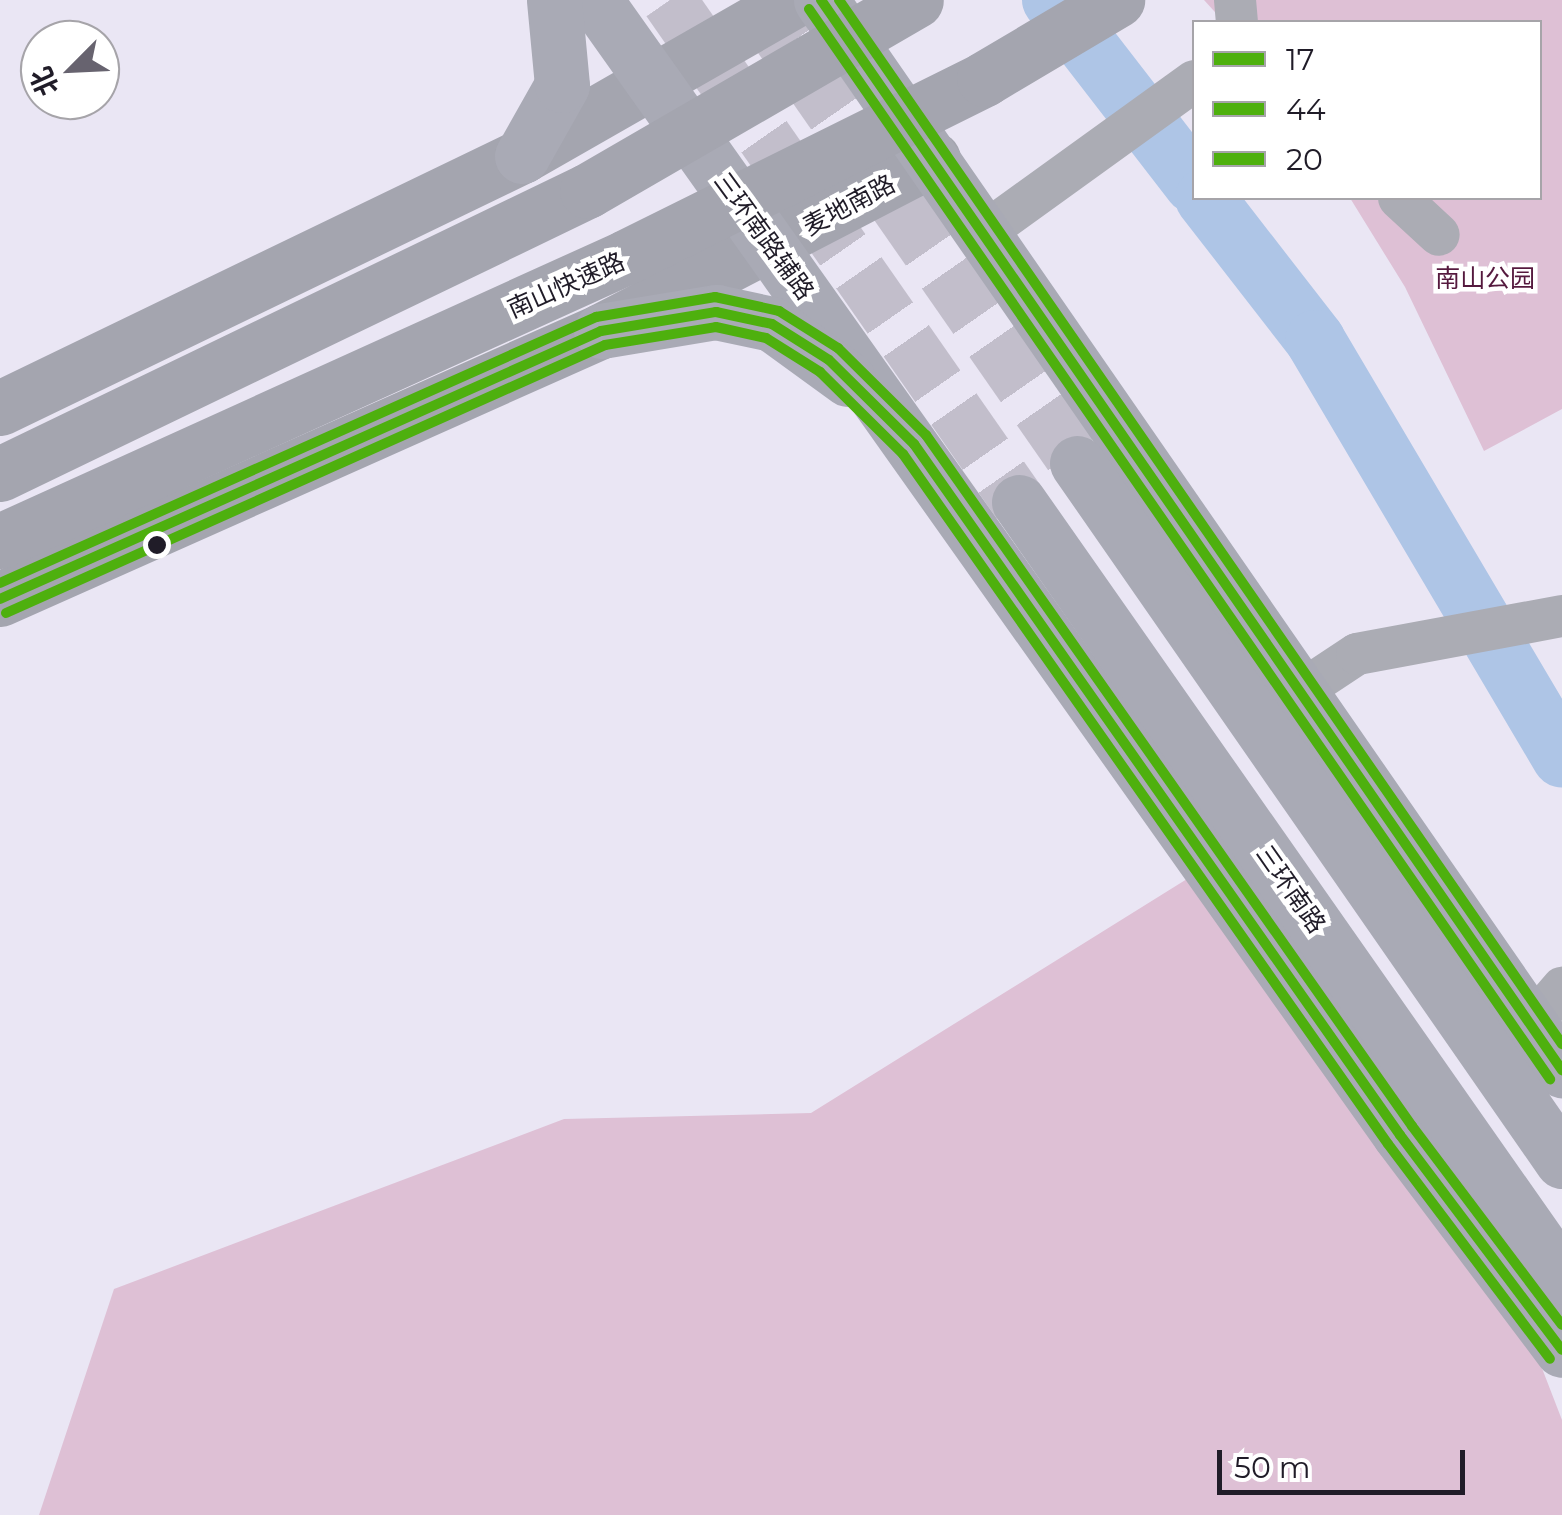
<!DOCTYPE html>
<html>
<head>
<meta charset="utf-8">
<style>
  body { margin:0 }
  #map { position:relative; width:1562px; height:1515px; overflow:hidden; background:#eae6f4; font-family:Montserrat,"Noto Sans SC",sans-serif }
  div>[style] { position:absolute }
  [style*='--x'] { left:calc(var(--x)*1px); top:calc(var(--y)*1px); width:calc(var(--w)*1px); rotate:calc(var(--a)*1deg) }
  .green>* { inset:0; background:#dec0d5 }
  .river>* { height:60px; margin:-30px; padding:0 30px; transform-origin:30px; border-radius:30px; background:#aec5e6 }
  .highway-tunnel>* { height:55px; margin-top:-27.5px; transform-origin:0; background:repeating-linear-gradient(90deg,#c2becb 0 55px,transparent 0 83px) }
  .minor>* { height:42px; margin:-21px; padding:0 21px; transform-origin:21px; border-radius:21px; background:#abacb4 }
  .major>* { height:55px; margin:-27.5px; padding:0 27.5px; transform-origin:27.5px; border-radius:27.5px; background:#a4a5af }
  .highway>* { height:55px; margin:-27.5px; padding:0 27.5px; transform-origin:27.5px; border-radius:27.5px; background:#a9aab5 }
  .major-bridge>* { height:55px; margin:-27.5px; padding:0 27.5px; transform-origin:27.5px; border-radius:27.5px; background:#a4a5af }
  .bus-1>* { height:10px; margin:-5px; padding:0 5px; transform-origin:5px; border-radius:5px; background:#4eb00e }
  .bus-2>* { height:10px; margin:-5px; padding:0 5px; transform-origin:5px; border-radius:5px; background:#4eb00e }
  .bus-3>* { height:10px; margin:-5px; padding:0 5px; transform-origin:5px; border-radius:5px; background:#4eb00e }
  .dots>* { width:28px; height:28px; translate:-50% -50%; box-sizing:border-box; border:5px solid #fff; border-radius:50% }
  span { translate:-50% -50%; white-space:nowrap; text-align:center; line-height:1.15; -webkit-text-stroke:9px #fff; paint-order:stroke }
  .street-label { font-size:25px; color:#201c28 }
  .park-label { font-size:25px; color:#55193e }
  .legend { position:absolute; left:1192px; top:20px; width:350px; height:180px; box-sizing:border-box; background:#fff; border:2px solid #a6a4a9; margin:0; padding:12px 18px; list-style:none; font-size:30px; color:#201c28 }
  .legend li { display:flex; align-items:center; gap:20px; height:50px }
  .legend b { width:50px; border:2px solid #a6a4a9 }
  .north { position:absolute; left:20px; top:20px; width:100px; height:100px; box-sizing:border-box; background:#fff; border:2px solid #a6a4a9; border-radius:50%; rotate:246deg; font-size:28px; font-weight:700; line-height:40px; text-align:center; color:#201c28 }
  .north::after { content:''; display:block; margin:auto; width:35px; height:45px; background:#67636f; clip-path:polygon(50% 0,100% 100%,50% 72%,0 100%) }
  .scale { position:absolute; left:1217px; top:1450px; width:248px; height:45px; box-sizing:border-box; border:5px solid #201c28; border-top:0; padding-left:12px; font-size:30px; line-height:35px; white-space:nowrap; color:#201c28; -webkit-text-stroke:8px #fff; paint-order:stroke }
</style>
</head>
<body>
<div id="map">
  <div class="green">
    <div style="clip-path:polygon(1204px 0,1562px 0,1562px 409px,1484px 451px,1405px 287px,1350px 198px,1540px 198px,1540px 22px,1224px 22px)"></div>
    <div style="clip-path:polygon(1195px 874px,1533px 1345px,1562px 1420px,1562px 1515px,39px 1515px,114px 1289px,564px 1119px,811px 1113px)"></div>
  </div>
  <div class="river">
    <div style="--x:1052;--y:0;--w:232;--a:52.3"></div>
    <div style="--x:1205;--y:198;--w:180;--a:52.2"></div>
    <div style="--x:1315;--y:340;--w:485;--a:59.4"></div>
  </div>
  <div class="highway-tunnel">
    <div style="--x:669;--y:0;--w:612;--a:55.12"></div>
    <div style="--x:755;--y:0;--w:564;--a:55.18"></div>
  </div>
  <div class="minor">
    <div style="--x:1235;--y:0;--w:22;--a:85"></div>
    <div style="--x:1399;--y:198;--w:54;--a:42.8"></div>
    <div style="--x:985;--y:232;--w:258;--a:-35.8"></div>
    <div style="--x:1301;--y:691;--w:67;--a:-33.5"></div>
    <div style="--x:1357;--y:654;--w:208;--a:-10.5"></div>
    <div style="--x:1531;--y:1024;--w:48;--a:-49.3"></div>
  </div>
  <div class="major">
    <div style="--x:0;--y:408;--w:580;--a:-25.77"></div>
    <div style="--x:522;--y:156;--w:314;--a:-29.8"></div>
    <div style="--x:0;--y:599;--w:658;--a:-24.03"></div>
    <div style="--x:601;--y:331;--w:374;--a:-27.4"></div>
  </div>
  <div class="highway">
    <div style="--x:595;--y:0;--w:1391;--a:54.65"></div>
    <div style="--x:1400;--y:1135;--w:269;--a:53"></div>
    <div style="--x:821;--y:0;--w:1302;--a:55.3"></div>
    <div style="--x:522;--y:156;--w:81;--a:-60.6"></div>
    <div style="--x:562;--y:85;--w:85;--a:-95.4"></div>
    <div style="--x:601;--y:331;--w:117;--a:-9.4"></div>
    <div style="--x:716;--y:312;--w:57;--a:12.1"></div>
    <div style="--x:772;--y:324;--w:94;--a:35.9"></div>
    <div style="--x:1077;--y:463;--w:850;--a:55.21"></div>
    <div style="--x:1019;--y:502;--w:946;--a:54.98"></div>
  </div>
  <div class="major-bridge">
    <div style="--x:0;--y:474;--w:652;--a:-25.74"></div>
    <div style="--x:587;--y:191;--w:380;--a:-30.1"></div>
    <div style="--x:0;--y:541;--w:687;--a:-24.4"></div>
    <div style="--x:626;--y:257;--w:400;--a:-26.4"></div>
    <div style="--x:984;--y:79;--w:155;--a:-30.7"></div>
  </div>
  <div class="bus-1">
    <div style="--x:821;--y:0;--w:1302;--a:55.3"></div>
    <div style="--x:0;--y:599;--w:658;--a:-24.03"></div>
    <div style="--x:601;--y:331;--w:117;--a:-9.4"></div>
    <div style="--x:716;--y:312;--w:57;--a:12.1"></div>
    <div style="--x:772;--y:324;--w:67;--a:32.3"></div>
    <div style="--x:829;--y:360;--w:120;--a:44.7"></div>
    <div style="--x:914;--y:444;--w:845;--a:54.88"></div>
    <div style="--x:1400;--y:1135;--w:269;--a:53"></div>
  </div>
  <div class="bus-2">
    <div style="--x:809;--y:9;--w:1302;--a:55.3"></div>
    <div style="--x:6;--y:613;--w:656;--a:-24.1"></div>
    <div style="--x:605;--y:345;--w:112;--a:-9.2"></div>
    <div style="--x:716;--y:327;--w:51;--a:12.4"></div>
    <div style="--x:766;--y:338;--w:64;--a:32.2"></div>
    <div style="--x:820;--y:372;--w:117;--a:44.7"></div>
    <div style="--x:903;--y:454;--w:843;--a:54.9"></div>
    <div style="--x:1388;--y:1144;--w:269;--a:53"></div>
  </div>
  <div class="bus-3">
    <div style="--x:839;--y:0;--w:1270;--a:55.3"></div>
    <div style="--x:0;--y:583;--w:653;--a:-24.05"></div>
    <div style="--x:596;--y:317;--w:121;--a:-9.5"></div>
    <div style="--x:715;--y:297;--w:66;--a:12.3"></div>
    <div style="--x:779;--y:311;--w:70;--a:32.1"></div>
    <div style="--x:838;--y:348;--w:124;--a:44.7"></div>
    <div style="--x:926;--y:435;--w:845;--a:54.88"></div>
    <div style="--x:1412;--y:1126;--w:249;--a:53"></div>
  </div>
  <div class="dots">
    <div style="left:157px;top:545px;background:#201c28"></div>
  </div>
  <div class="street-label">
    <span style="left:849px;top:205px;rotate:-28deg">麦地南路</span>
    <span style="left:764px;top:236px;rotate:54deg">三环南路辅路</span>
    <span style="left:566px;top:285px;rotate:-24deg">南山快速路</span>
    <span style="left:1291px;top:889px;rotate:55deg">三环南路</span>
  </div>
  <div class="park-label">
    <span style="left:1485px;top:278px">南山公园</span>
  </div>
  <ul class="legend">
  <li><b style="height:12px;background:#4eb00e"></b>17</li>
  <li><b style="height:12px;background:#4eb00e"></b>44</li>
  <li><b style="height:12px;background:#4eb00e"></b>20</li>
  </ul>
  <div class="north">北</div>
  <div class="scale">50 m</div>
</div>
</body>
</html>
